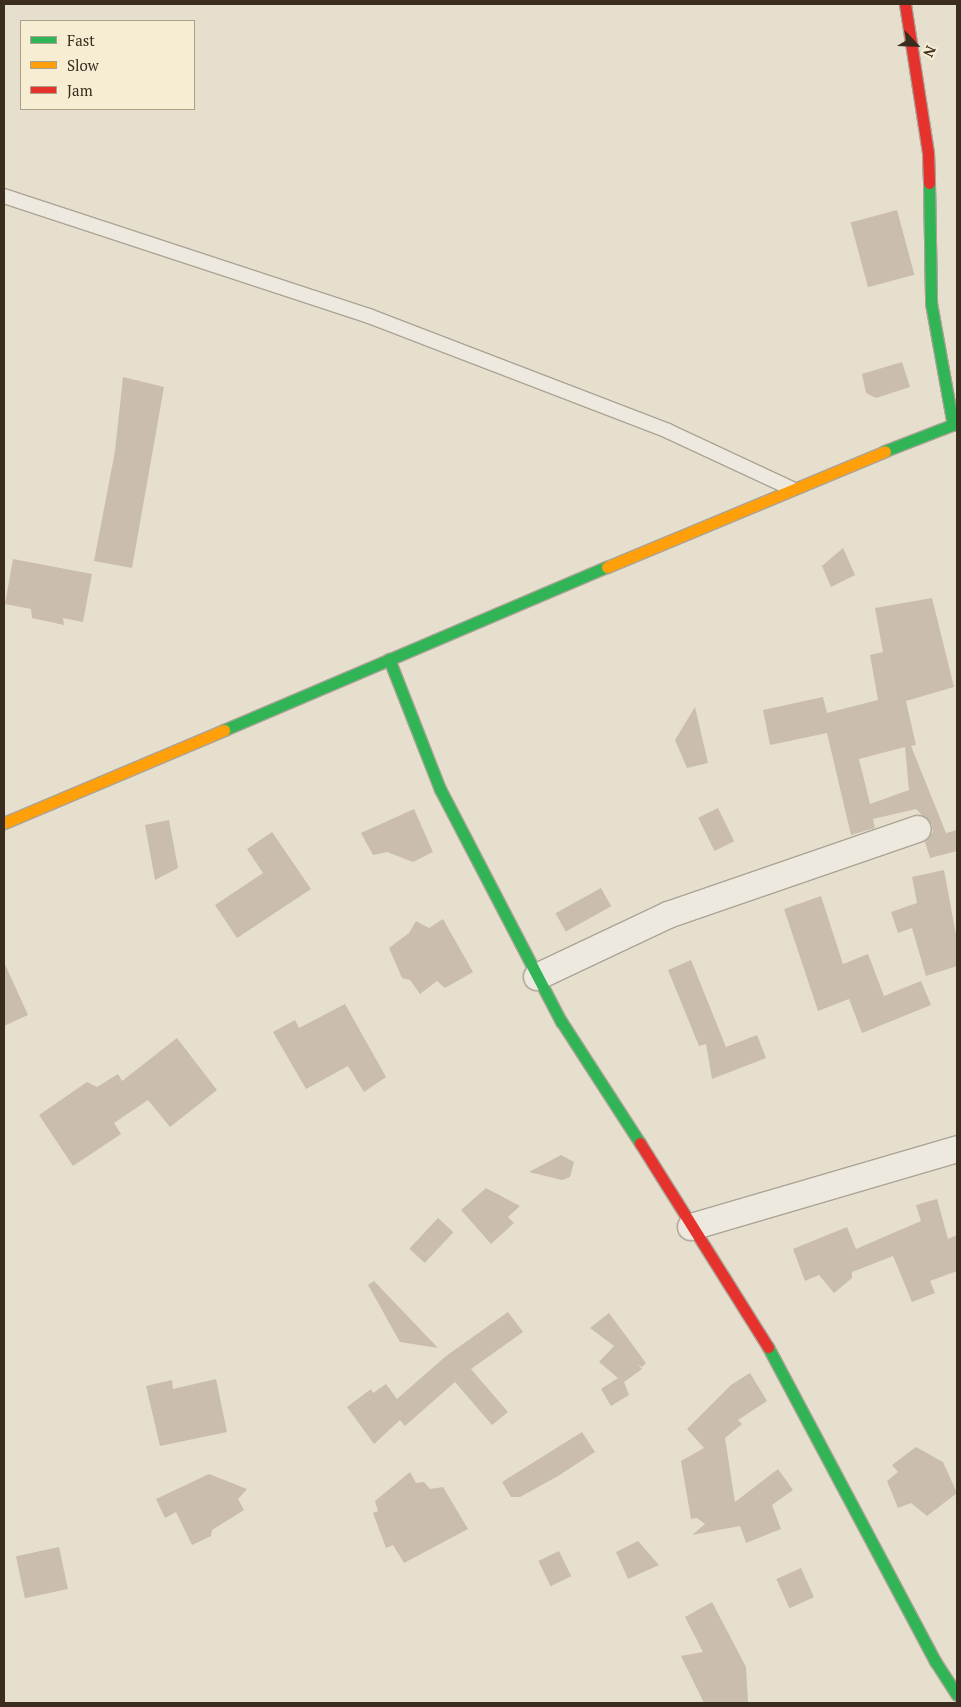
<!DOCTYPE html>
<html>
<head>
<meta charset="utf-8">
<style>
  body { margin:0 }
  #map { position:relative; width:961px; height:1707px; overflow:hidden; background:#e6dfce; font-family:"PT Serif",serif }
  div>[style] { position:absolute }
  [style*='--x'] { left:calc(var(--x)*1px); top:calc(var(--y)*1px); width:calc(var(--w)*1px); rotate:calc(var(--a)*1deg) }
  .building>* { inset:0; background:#cabdae; transform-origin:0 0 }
  .roads { filter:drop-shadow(1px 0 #aba496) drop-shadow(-1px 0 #aba496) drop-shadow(0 1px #aba496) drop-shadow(0 -1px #aba496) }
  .lane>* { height:14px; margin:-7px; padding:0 7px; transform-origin:7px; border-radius:7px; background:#eee9df }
  .street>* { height:26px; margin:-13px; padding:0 13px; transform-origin:13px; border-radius:13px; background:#eee9df }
  .fast>* { height:11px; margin:-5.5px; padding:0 5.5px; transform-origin:5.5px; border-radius:5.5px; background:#30b455 }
  .slow>* { height:11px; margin:-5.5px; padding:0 5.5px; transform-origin:5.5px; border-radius:5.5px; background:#ff9f0a }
  .jam>* { height:11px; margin:-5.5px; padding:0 5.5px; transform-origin:5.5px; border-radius:5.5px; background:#e5322d }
  span { translate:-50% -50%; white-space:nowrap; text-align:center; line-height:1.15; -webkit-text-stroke:4px #f7edd3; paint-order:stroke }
  .frame { position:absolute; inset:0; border:5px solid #3a2c1e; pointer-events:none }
  .legend { position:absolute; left:20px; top:20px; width:175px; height:90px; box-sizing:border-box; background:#f7edd3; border:1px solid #aba08b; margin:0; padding:6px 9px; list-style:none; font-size:15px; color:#3a2c1e }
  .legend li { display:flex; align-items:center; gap:10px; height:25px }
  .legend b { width:25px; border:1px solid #aba08b }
  .north { position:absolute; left:891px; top:20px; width:50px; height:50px; -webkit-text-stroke:4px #f7edd3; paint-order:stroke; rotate:115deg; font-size:14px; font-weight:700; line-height:20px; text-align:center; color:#3a2c1e }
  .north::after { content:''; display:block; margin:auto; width:18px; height:22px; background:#3a2c1e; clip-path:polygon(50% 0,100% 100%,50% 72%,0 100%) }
</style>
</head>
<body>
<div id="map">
  <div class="building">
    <div style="left:897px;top:210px;width:67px;height:48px;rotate:75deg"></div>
    <div style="clip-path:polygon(902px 362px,910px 387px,876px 398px,866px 393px,862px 374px)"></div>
    <div style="clip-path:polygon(123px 377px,164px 387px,132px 568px,94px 561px,115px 451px)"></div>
    <div style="clip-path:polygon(843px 548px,855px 575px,831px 587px,822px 566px)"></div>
    <div style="clip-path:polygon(13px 559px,92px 574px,83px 622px,63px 618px,64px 625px,32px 618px,31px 609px,5px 604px)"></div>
    <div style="clip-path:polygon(evenodd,932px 598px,954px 687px,906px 701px,916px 745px,911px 746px,946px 833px,957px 830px,957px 851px,930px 858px,925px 842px,933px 832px,932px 825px,916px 809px,873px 819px,875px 828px,851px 835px,827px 733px,770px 745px,763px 710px,823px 697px,827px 713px,878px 700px,870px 655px,883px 652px,875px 608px,932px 598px,905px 747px,909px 790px,870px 804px,859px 759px,905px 747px)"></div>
    <div style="clip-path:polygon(695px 707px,708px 763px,687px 768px,675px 740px)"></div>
    <div style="left:718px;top:808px;width:37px;height:22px;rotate:64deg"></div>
    <div style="clip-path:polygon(414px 809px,433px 852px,413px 862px,387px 852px,373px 855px,361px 833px)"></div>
    <div style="clip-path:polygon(169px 820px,178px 868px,155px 880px,145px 825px)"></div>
    <div style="clip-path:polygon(272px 832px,311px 889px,237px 938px,215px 905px,263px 873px,247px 849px)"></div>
    <div style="clip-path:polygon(944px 870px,957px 940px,957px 966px,926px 976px,912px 928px,898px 933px,891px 912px,917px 903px,912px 877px)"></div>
    <div style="left:601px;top:888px;width:21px;height:52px;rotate:61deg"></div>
    <div style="clip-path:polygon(821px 896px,843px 964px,868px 954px,884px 996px,921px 981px,931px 1005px,862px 1033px,849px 999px,818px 1011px,784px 909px)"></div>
    <div style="clip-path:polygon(443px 919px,473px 972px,445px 988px,437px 981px,420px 994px,410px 980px,402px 978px,389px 948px,409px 933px,416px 921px,429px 928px)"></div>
    <div style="clip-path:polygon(691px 960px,726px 1047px,757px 1035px,766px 1058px,712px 1079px,706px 1044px,699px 1046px,668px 970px)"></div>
    <div style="clip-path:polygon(4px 962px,28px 1015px,4px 1026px)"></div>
    <div style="clip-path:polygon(345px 1004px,386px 1077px,364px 1092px,348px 1066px,306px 1089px,273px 1032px,295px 1020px,299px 1028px)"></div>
    <div style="clip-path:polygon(177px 1038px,217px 1090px,170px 1127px,148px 1100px,114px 1123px,121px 1134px,73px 1166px,39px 1115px,87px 1082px,97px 1087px,118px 1074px,122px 1081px)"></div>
    <div style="clip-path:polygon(561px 1155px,574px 1162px,570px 1177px,562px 1180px,529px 1172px)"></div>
    <div style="clip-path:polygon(486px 1188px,520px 1206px,508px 1217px,514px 1223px,491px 1244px,461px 1210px)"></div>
    <div style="clip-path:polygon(937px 1199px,948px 1239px,957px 1235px,957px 1271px,930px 1281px,935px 1293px,912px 1302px,893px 1256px,852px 1272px,852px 1278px,834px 1293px,819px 1275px,805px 1281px,793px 1249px,847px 1227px,856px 1249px,921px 1221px,916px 1205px)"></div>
    <div style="left:438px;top:1218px;width:21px;height:42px;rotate:43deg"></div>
    <div style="clip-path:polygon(374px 1281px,438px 1348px,400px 1342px,368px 1285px)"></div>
    <div style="clip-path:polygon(508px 1312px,523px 1332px,471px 1369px,508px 1412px,492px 1425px,455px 1382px,405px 1426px,400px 1420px,374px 1444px,347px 1407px,371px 1389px,373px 1393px,386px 1384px,397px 1399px,446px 1356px)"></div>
    <div style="clip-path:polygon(609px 1313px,646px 1363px,642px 1367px,638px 1364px,642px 1369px,624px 1382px,629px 1395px,611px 1406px,601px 1389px,618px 1378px,599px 1362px,614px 1346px,590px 1328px)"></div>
    <div style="clip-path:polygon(750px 1373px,767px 1401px,738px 1420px,742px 1424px,725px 1438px,735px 1502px,778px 1469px,793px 1490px,772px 1505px,781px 1529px,746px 1543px,740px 1526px,692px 1535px,705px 1524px,697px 1518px,691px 1519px,681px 1461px,704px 1448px,687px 1429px,731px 1385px)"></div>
    <div style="clip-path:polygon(216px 1379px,227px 1432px,160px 1446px,146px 1386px,172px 1380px,173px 1389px)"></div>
    <div style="clip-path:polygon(582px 1432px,595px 1452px,558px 1476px,520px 1497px,511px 1497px,502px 1482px)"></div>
    <div style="clip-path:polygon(916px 1447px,943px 1462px,957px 1493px,927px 1516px,911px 1503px,898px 1508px,887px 1481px,898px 1472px,892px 1465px)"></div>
    <div style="clip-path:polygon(410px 1472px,416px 1483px,424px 1482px,430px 1489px,443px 1487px,468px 1529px,404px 1563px,393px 1545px,386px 1548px,373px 1513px,378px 1511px,375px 1501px)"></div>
    <div style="clip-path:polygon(209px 1474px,247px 1489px,238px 1499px,244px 1510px,212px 1530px,211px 1536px,192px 1545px,176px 1512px,165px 1518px,156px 1499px)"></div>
    <div style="clip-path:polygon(638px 1541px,659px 1565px,628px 1579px,616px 1552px)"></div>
    <div style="left:59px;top:1547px;width:43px;height:44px;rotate:78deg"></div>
    <div style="left:559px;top:1551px;width:28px;height:23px;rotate:64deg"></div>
    <div style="left:801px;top:1568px;width:32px;height:27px;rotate:66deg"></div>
    <div style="clip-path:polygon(712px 1602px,746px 1667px,748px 1703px,704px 1703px,681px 1656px,703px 1652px,685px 1617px)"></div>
  </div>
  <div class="roads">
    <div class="lane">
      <div style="--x:4;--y:196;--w:384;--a:18.2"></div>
      <div style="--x:369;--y:316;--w:320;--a:21"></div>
      <div style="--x:668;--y:431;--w:135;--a:25"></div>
    </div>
    <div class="street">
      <div style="--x:537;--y:977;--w:145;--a:-25.3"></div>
      <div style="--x:668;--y:915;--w:264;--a:-19"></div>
      <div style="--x:691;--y:1227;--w:277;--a:-16.3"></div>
    </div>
    <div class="fast">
      <div style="--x:929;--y:183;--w:120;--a:89"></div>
      <div style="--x:931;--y:303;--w:124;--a:79.8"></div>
      <div style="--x:885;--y:451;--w:77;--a:-21.3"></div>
      <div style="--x:389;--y:659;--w:140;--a:68.6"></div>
      <div style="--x:440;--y:789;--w:262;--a:62.5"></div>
      <div style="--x:561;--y:1021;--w:145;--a:57.1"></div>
      <div style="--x:224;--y:730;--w:416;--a:-23.1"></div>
      <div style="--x:768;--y:1347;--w:356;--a:62"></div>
      <div style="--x:935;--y:1661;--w:40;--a:57.1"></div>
    </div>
    <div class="slow">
      <div style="--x:607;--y:567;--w:301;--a:-22.6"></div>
      <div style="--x:4;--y:823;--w:239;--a:-22.9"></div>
    </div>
    <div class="jam">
      <div style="--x:905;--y:4;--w:151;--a:81.2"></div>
      <div style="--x:928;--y:153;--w:30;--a:88"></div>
      <div style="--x:640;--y:1143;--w:241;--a:57.9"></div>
    </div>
  </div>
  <div class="frame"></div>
  <ul class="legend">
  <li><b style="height:6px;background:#30b455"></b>Fast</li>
  <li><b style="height:6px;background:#ff9f0a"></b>Slow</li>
  <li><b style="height:6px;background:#e5322d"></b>Jam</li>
  </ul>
  <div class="north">N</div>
</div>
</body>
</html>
